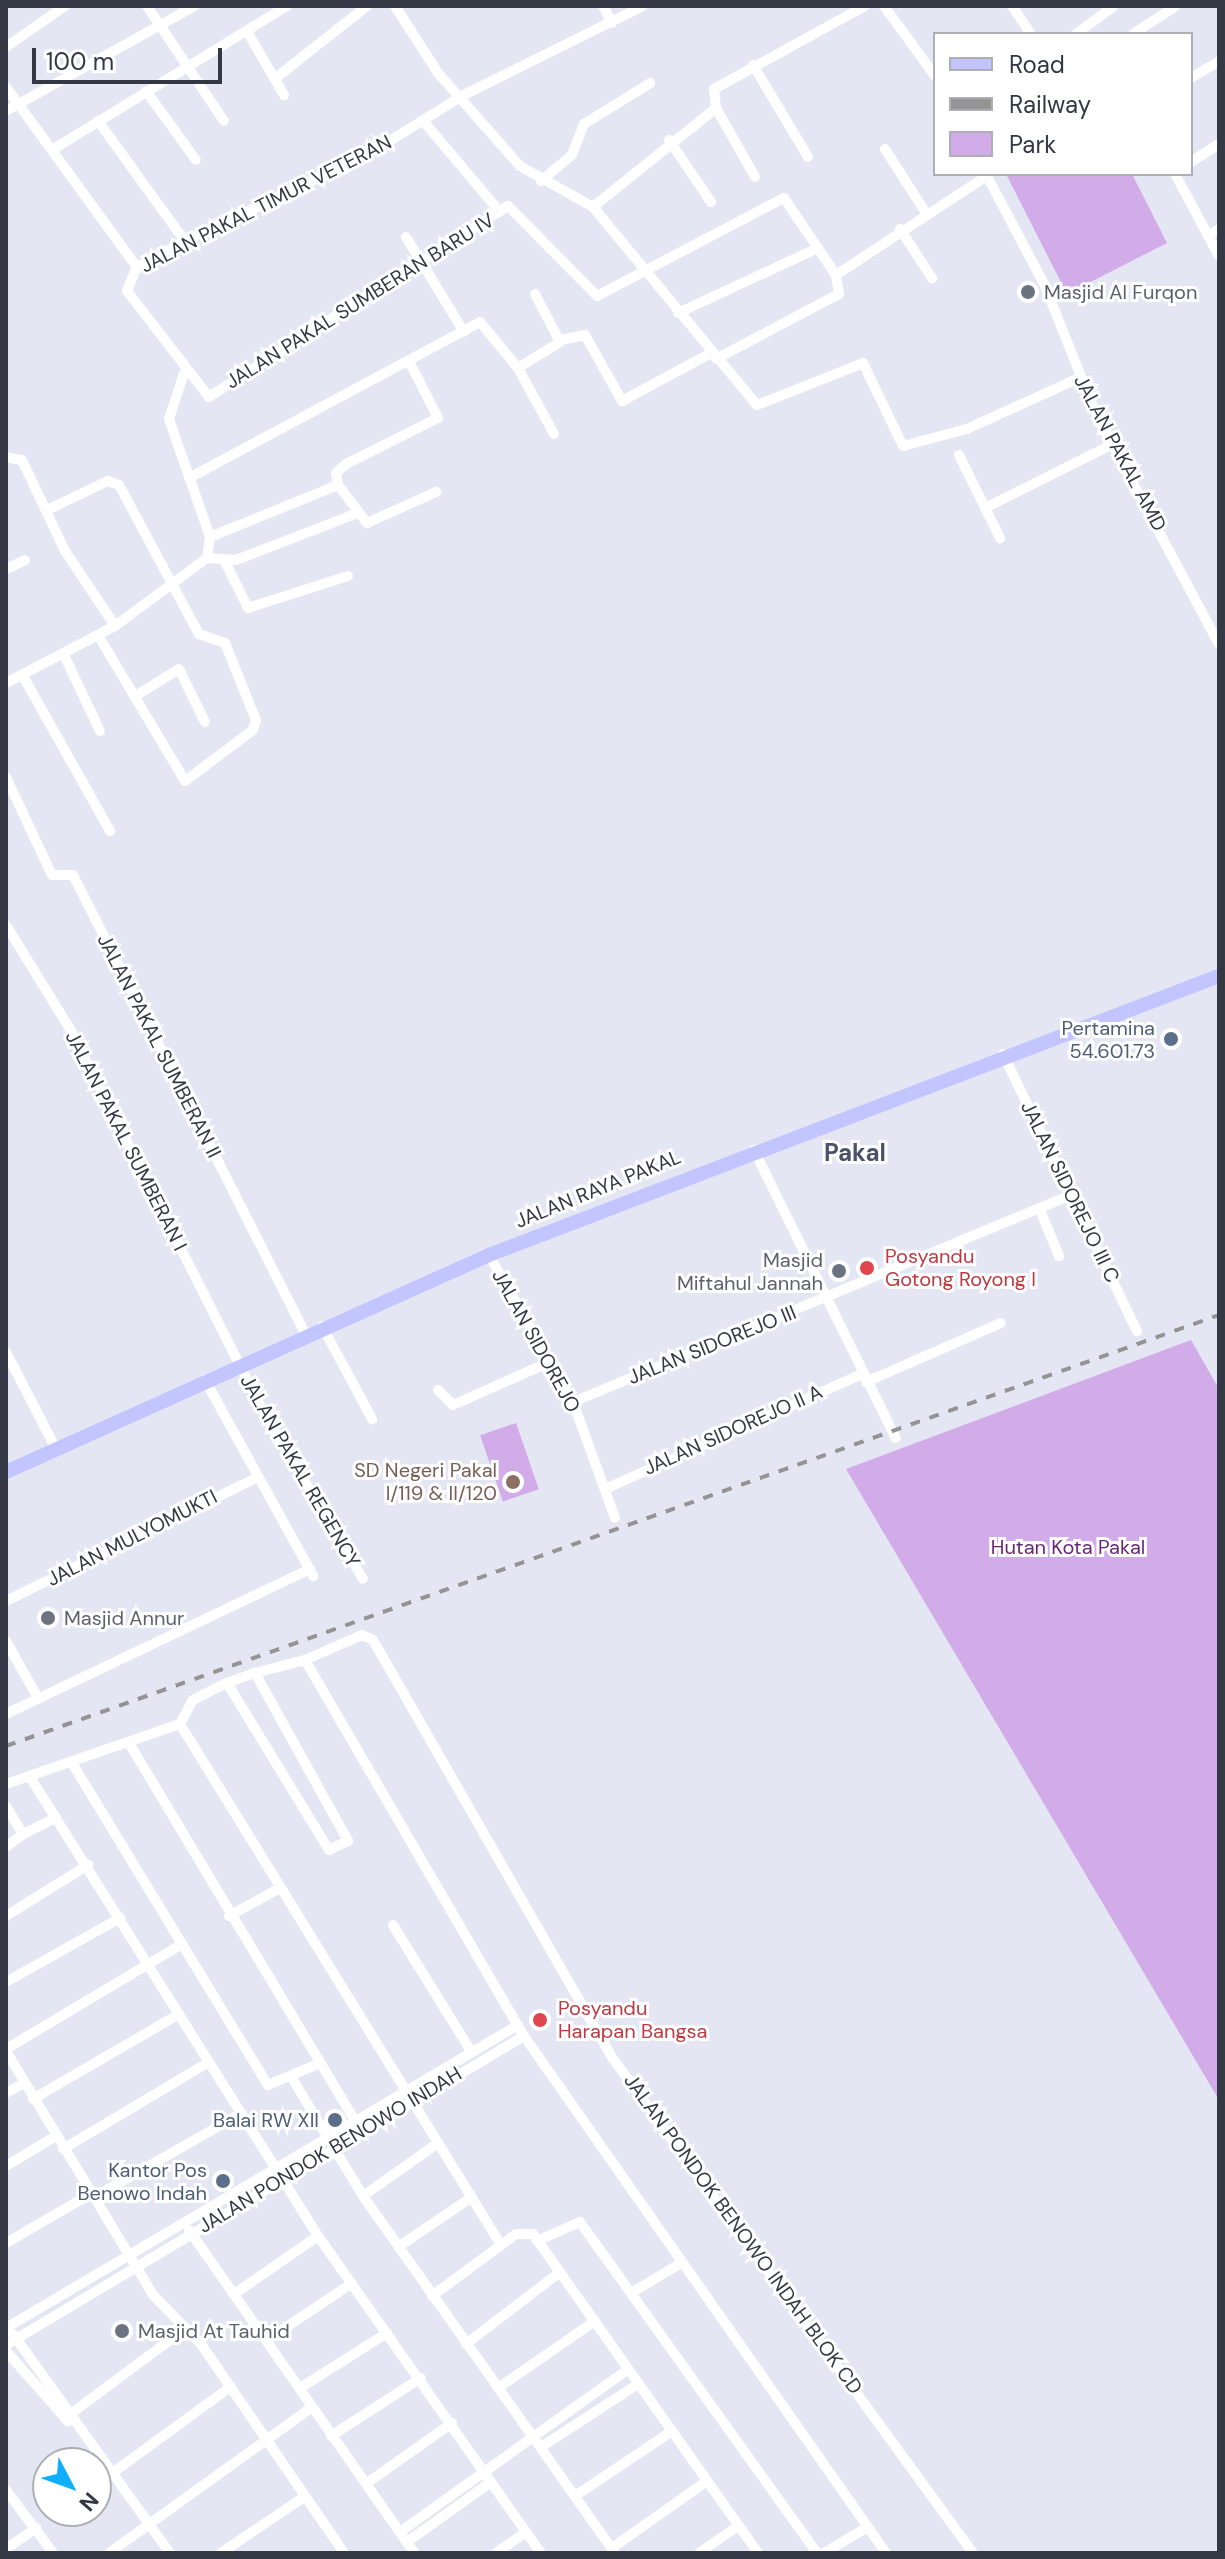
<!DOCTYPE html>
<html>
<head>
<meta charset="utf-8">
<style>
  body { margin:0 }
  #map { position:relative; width:1225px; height:2559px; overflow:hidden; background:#e4e6f3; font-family:"DM Sans",sans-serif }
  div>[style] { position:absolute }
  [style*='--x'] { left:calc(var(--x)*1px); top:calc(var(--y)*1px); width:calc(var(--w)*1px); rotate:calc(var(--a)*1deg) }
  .green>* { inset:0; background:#d2ace8; transform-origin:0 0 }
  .minor>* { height:10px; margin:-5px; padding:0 5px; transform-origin:5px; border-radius:5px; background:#fff }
  .secondary>* { height:14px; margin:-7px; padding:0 7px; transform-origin:7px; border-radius:7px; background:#c2c5ff }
  .rail>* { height:4px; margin-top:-2px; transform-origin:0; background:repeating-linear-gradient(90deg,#949494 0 10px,transparent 0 20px) }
  .dots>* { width:22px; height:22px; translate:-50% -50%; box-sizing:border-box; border:4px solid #fff; border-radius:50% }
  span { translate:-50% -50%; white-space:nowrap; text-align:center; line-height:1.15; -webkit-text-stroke:6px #fff; paint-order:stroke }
  .street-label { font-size:20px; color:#343845 }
  .worship-label { font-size:20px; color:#5b616d }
  .left { translate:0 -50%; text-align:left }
  .right { translate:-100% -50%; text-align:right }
  .service-label { font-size:20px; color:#4e5e75 }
  .health-label { font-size:20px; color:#be3a42 }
  .education-label { font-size:20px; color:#785e54 }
  .park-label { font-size:20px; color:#682677 }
  .quarter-label { font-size:24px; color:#4b5168; font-weight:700 }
  .frame { position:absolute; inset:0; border:8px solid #343845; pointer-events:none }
  .legend { position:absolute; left:933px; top:32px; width:260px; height:144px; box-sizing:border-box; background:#fff; border:2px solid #aeafb5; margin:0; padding:10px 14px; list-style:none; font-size:24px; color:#343845 }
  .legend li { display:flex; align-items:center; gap:16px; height:40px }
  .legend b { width:40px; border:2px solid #aeafb5 }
  .north { position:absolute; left:32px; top:2447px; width:80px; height:80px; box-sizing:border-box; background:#fff; border:2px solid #aeafb5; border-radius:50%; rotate:131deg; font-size:22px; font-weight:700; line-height:32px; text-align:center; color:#343845 }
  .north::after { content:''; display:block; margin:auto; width:28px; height:36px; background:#10affe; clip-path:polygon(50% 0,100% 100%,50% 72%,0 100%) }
  .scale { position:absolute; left:32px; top:48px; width:190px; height:36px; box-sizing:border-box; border:4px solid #343845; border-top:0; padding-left:10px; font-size:24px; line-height:28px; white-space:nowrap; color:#343845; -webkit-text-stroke:6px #fff; paint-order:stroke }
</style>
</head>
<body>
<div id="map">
  <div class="green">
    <div style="clip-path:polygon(1006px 174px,1132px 174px,1167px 243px,1067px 294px)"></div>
    <div style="clip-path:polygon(1191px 1340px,1219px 1389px,1219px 2100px,846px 1469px)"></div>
    <div style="left:516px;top:1423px;width:70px;height:38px;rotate:71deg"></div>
  </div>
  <div class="minor">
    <div style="--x:147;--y:6;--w:138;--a:56.2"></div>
    <div style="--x:395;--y:6;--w:80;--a:57.3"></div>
    <div style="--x:438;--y:73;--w:124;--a:48.6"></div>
    <div style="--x:520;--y:166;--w:84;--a:29.3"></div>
    <div style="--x:593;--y:207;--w:257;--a:50.4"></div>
    <div style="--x:757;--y:405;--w:114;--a:-21.6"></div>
    <div style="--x:863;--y:363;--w:92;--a:64.3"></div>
    <div style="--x:903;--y:446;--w:66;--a:-14.9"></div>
    <div style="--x:967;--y:429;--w:123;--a:-24.5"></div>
    <div style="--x:603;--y:6;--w:19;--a:62"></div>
    <div style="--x:643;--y:6;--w:202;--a:153.6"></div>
    <div style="--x:462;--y:96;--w:110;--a:148.1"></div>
    <div style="--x:369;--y:154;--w:204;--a:154.7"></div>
    <div style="--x:185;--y:241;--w:55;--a:151.6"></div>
    <div style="--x:137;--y:267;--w:26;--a:113"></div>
    <div style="--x:127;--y:291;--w:134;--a:52.3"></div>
    <div style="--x:209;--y:397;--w:355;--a:-32.6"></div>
    <div style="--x:508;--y:206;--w:127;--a:45.3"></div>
    <div style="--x:597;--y:296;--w:211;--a:-27.7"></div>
    <div style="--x:784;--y:198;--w:93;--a:56"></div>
    <div style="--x:836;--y:275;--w:181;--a:-33.3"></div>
    <div style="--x:884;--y:6;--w:87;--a:53.9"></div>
    <div style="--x:1012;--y:6;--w:34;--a:56"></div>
    <div style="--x:248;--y:33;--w:72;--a:59.9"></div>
    <div style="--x:1076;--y:34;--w:47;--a:-36.4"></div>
    <div style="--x:1133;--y:34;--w:51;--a:-33.1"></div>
    <div style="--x:6;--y:47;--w:72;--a:-34.8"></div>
    <div style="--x:753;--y:65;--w:107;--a:59.1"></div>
    <div style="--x:277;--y:77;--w:115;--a:-38.3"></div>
    <div style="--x:1191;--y:78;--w:33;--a:-31"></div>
    <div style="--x:6;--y:87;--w:223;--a:54"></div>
    <div style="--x:146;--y:91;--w:85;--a:54.1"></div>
    <div style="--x:716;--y:108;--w:79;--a:60.5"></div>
    <div style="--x:6;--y:111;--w:216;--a:-29.1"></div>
    <div style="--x:98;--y:121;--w:148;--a:54.1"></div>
    <div style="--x:425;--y:123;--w:116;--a:49.9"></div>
    <div style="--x:669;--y:140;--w:75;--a:55.9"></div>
    <div style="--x:885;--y:149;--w:72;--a:57.4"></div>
    <div style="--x:52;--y:150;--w:276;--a:-31.5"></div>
    <div style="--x:1191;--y:162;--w:33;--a:-33"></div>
    <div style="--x:986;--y:174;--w:127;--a:62.2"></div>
    <div style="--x:1045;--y:286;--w:138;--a:68.3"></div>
    <div style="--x:1096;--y:414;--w:261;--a:61.9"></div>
    <div style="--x:1175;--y:174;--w:93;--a:61.8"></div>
    <div style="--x:541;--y:181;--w:40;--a:-40"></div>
    <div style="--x:572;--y:155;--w:33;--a:-69"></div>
    <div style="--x:584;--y:124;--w:78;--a:-31.8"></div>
    <div style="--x:593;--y:207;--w:158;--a:-38.8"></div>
    <div style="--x:716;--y:108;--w:19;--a:-96"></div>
    <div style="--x:714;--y:89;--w:172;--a:-28.8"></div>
    <div style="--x:900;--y:229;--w:59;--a:56.9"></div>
    <div style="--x:1208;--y:236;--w:13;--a:-32"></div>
    <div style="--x:406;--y:237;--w:111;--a:58.6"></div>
    <div style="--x:678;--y:313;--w:154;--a:-24.9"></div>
    <div style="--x:560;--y:340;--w:25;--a:-11"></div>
    <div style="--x:585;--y:335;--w:76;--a:60.7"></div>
    <div style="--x:622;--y:401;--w:101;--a:-28.3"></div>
    <div style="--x:716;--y:359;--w:139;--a:-27.9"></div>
    <div style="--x:839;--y:294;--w:19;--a:-99"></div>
    <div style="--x:518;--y:368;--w:49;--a:-31.8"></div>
    <div style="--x:560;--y:342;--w:54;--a:-117.5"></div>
    <div style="--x:184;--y:373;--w:48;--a:108.1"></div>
    <div style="--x:169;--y:419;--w:125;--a:70.8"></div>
    <div style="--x:210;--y:537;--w:21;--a:98"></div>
    <div style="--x:959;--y:455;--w:93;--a:63.7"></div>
    <div style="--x:6;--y:457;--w:16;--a:11"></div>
    <div style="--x:22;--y:460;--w:101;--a:64.7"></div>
    <div style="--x:65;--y:551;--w:90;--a:56.3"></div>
    <div style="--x:189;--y:478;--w:330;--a:-28.2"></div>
    <div style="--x:480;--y:322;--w:60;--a:50.4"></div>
    <div style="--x:518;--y:368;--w:75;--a:61.4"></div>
    <div style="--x:338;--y:485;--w:48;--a:52.7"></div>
    <div style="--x:367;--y:523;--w:76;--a:-24.2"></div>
    <div style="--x:985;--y:508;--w:143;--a:-26.6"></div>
    <div style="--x:47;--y:510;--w:68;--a:-25.4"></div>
    <div style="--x:108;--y:481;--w:12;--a:20"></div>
    <div style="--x:119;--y:485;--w:169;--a:61.8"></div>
    <div style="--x:199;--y:634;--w:28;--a:19"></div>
    <div style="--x:225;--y:643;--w:83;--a:68.1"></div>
    <div style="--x:256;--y:720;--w:10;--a:107"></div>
    <div style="--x:253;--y:730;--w:85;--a:143.1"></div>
    <div style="--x:185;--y:781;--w:170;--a:-120.8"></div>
    <div style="--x:210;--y:537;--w:138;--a:-22.1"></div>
    <div style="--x:338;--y:485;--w:12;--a:-99"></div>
    <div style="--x:336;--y:473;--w:13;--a:-42"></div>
    <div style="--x:346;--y:464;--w:103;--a:-26.6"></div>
    <div style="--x:438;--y:418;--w:64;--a:-117"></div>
    <div style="--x:207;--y:558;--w:29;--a:4"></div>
    <div style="--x:236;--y:560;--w:128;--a:-21.1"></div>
    <div style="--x:224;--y:560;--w:54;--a:63.4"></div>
    <div style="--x:248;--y:608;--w:105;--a:-17.7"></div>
    <div style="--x:6;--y:569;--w:21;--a:-25"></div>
    <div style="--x:64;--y:655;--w:84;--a:64.7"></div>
    <div style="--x:23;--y:676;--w:178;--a:60.7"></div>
    <div style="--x:6;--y:683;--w:123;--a:-27.6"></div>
    <div style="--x:115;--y:626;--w:114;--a:-36.5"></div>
    <div style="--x:137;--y:695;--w:49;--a:-31.8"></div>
    <div style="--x:179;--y:669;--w:59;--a:63.9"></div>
    <div style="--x:6;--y:777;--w:108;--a:64.9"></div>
    <div style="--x:52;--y:875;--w:21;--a:0"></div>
    <div style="--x:73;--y:875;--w:513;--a:63.14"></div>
    <div style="--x:6;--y:925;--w:122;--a:58.4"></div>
    <div style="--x:70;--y:1029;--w:430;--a:63.2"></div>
    <div style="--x:264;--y:1413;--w:193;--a:59.2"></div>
    <div style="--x:1003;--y:1054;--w:308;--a:64.2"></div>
    <div style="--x:754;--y:1150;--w:321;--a:63.8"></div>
    <div style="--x:1040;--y:1210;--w:50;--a:67.6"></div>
    <div style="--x:489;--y:1255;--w:169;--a:60.3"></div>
    <div style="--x:573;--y:1402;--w:123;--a:70.1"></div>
    <div style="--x:322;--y:1326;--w:106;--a:61.7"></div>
    <div style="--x:6;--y:1352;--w:109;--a:62.7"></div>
    <div style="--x:205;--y:1380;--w:224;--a:61.1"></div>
    <div style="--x:866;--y:1382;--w:147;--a:-23.6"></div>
    <div style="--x:438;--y:1390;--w:21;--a:45"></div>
    <div style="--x:453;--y:1405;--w:108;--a:-24"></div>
    <div style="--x:573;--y:1402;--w:539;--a:-22.57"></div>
    <div style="--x:605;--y:1489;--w:282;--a:-24.1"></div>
    <div style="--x:6;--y:1601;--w:281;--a:-26.2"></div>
    <div style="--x:6;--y:1641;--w:65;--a:60.7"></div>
    <div style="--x:305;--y:1660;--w:62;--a:-23.7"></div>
    <div style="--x:362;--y:1635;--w:12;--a:24"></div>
    <div style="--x:373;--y:1640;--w:484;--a:60.2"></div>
    <div style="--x:614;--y:2060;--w:610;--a:53.94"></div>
    <div style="--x:255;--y:1673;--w:52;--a:-14.6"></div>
    <div style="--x:305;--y:1660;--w:435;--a:59.8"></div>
    <div style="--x:524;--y:2036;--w:631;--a:55"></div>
    <div style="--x:6;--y:1714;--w:337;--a:-25.5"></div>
    <div style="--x:180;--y:1724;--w:612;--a:58.36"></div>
    <div style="--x:180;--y:1724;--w:27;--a:-62"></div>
    <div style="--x:193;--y:1700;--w:38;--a:-27"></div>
    <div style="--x:227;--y:1683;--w:30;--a:-20"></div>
    <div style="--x:255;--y:1673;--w:192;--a:61"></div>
    <div style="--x:348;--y:1841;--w:21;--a:155"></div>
    <div style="--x:329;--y:1850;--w:196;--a:-121.4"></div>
    <div style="--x:129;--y:1743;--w:446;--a:59.1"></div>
    <div style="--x:72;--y:1763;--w:377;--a:58.7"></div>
    <div style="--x:268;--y:2085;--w:54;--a:-22.8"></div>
    <div style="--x:30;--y:1777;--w:542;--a:57.89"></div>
    <div style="--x:318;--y:2236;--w:388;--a:54.9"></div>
    <div style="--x:6;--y:1784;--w:184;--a:-19"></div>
    <div style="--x:6;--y:1806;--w:33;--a:59"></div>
    <div style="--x:23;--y:1834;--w:37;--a:-26"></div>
    <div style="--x:6;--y:1847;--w:21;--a:-37"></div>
    <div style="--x:6;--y:1916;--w:97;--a:-31.9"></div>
    <div style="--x:229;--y:1916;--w:58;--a:-28.8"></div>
    <div style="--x:393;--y:1925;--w:150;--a:58.3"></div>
    <div style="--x:6;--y:1982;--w:131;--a:-29.3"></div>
    <div style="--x:6;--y:2049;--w:205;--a:-30.8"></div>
    <div style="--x:6;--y:2051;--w:285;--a:58.9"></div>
    <div style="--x:153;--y:2295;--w:69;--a:45.6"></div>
    <div style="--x:201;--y:2344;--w:253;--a:55.6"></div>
    <div style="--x:292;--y:2078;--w:138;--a:59"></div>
    <div style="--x:363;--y:2196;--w:437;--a:54.8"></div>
    <div style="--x:6;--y:2093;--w:21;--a:-29"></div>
    <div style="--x:33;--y:2099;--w:169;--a:-30.2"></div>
    <div style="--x:63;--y:2149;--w:170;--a:-30.8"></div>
    <div style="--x:6;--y:2166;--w:58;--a:-31"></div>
    <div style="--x:98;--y:2195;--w:163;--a:-29.7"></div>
    <div style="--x:363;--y:2196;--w:87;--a:-35.2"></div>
    <div style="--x:189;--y:2230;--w:394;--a:55.1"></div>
    <div style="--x:537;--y:2241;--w:47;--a:-23.8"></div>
    <div style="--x:580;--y:2222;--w:407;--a:54.4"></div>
    <div style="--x:6;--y:2243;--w:102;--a:-30.1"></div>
    <div style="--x:398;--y:2247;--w:86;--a:-34.1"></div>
    <div style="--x:633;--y:2292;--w:56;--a:-31.1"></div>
    <div style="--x:234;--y:2294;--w:102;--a:-34.6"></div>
    <div style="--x:432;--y:2296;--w:104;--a:-36.4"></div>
    <div style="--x:516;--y:2234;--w:17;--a:0"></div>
    <div style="--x:533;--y:2234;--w:390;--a:54.8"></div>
    <div style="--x:6;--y:2328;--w:595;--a:-30.62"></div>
    <div style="--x:13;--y:2334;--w:269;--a:54.4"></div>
    <div style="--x:267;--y:2340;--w:101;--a:-33.7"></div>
    <div style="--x:466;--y:2344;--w:117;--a:-37.4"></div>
    <div style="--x:6;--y:2345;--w:603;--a:-30.82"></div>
    <div style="--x:6;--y:2351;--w:94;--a:48.5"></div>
    <div style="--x:300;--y:2388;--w:103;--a:-32.3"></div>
    <div style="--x:498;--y:2388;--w:118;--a:-34.6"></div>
    <div style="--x:65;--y:2418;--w:149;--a:-36.6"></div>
    <div style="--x:331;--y:2436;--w:107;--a:-32.8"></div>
    <div style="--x:541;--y:2447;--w:116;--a:-33"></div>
    <div style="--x:111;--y:2474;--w:146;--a:-36.1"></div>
    <div style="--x:367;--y:2483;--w:104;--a:-35.2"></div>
    <div style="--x:6;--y:2490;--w:79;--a:53.3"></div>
    <div style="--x:575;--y:2496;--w:117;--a:-33.8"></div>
    <div style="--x:400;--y:2532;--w:279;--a:-35.5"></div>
    <div style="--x:407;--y:2542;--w:103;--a:-35.5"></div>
    <div style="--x:612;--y:2548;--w:116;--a:-35.2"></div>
    <div style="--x:6;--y:2549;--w:37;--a:-35"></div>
    <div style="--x:109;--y:2553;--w:250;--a:-35.7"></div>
    <div style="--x:221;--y:2553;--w:100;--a:-34"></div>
    <div style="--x:496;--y:2553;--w:37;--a:-35"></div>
    <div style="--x:699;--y:2553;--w:47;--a:-34.7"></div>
    <div style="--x:824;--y:2553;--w:51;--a:-30.6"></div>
  </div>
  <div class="secondary">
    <div style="--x:6;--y:1472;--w:530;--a:-24.19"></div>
    <div style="--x:489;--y:1255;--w:781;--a:-20.92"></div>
  </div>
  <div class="rail">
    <div style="--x:6;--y:1746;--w:1287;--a:-19.56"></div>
  </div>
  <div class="dots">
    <div style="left:1028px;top:292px;background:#6b7280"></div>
    <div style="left:1171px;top:1039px;background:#5c6f8a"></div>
    <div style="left:867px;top:1268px;background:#e0444e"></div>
    <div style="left:839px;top:1271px;background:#6b7280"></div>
    <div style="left:513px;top:1482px;background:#8d6e63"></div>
    <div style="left:48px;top:1618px;background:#6b7280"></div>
    <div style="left:540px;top:2020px;background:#e0444e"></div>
    <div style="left:335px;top:2120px;background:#5c6f8a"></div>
    <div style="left:223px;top:2181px;background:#5c6f8a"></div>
    <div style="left:122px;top:2331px;background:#6b7280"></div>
  </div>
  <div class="street-label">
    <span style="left:266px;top:204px;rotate:-27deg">JALAN PAKAL TIMUR VETERAN</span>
    <span style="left:360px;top:301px;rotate:-32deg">JALAN PAKAL SUMBERAN BARU IV</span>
    <span style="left:1120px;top:453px;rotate:62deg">JALAN PAKAL AMD</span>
    <span style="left:159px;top:1046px;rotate:63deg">JALAN PAKAL SUMBERAN II</span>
    <span style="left:126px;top:1141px;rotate:63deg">JALAN PAKAL SUMBERAN I</span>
    <span style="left:598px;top:1189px;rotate:-22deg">JALAN RAYA PAKAL</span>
    <span style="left:1070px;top:1192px;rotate:64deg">JALAN SIDOREJO III C</span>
    <span style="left:536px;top:1341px;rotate:61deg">JALAN SIDOREJO</span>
    <span style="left:712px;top:1345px;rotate:-22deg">JALAN SIDOREJO III</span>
    <span style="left:733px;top:1430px;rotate:-24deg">JALAN SIDOREJO II A</span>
    <span style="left:300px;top:1471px;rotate:60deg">JALAN PAKAL REGENCY</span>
    <span style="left:132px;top:1538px;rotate:-27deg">JALAN MULYOMUKTI</span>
    <span style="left:330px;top:2150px;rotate:-31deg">JALAN PONDOK BENOWO INDAH</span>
    <span style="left:743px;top:2234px;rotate:54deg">JALAN PONDOK BENOWO INDAH BLOK CD</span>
  </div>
  <div class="worship-label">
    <span class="left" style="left:1044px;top:292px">Masjid Al Furqon</span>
    <span class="right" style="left:823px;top:1272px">Masjid<br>Miftahul Jannah</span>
    <span class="left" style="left:64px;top:1618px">Masjid Annur</span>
    <span class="left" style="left:138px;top:2331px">Masjid At Tauhid</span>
  </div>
  <div class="service-label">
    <span class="right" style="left:1155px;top:1040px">Pertamina<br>54.601.73</span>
    <span class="right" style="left:319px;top:2120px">Balai RW XII</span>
    <span class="right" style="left:207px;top:2182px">Kantor Pos<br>Benowo Indah</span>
  </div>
  <div class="health-label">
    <span class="left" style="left:885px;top:1268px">Posyandu<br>Gotong Royong I</span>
    <span class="left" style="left:558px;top:2020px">Posyandu<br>Harapan Bangsa</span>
  </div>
  <div class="education-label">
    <span class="right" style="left:497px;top:1482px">SD Negeri Pakal<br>I/119 &amp; II/120</span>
  </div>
  <div class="park-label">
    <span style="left:1068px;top:1547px">Hutan Kota Pakal</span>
  </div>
  <div class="quarter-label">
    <span style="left:855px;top:1153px">Pakal</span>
  </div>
  <div class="frame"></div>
  <ul class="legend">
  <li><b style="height:10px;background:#c2c5ff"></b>Road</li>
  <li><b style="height:10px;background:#949494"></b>Railway</li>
  <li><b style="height:22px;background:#d2ace8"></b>Park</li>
  </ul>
  <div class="north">N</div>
  <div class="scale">100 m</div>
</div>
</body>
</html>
